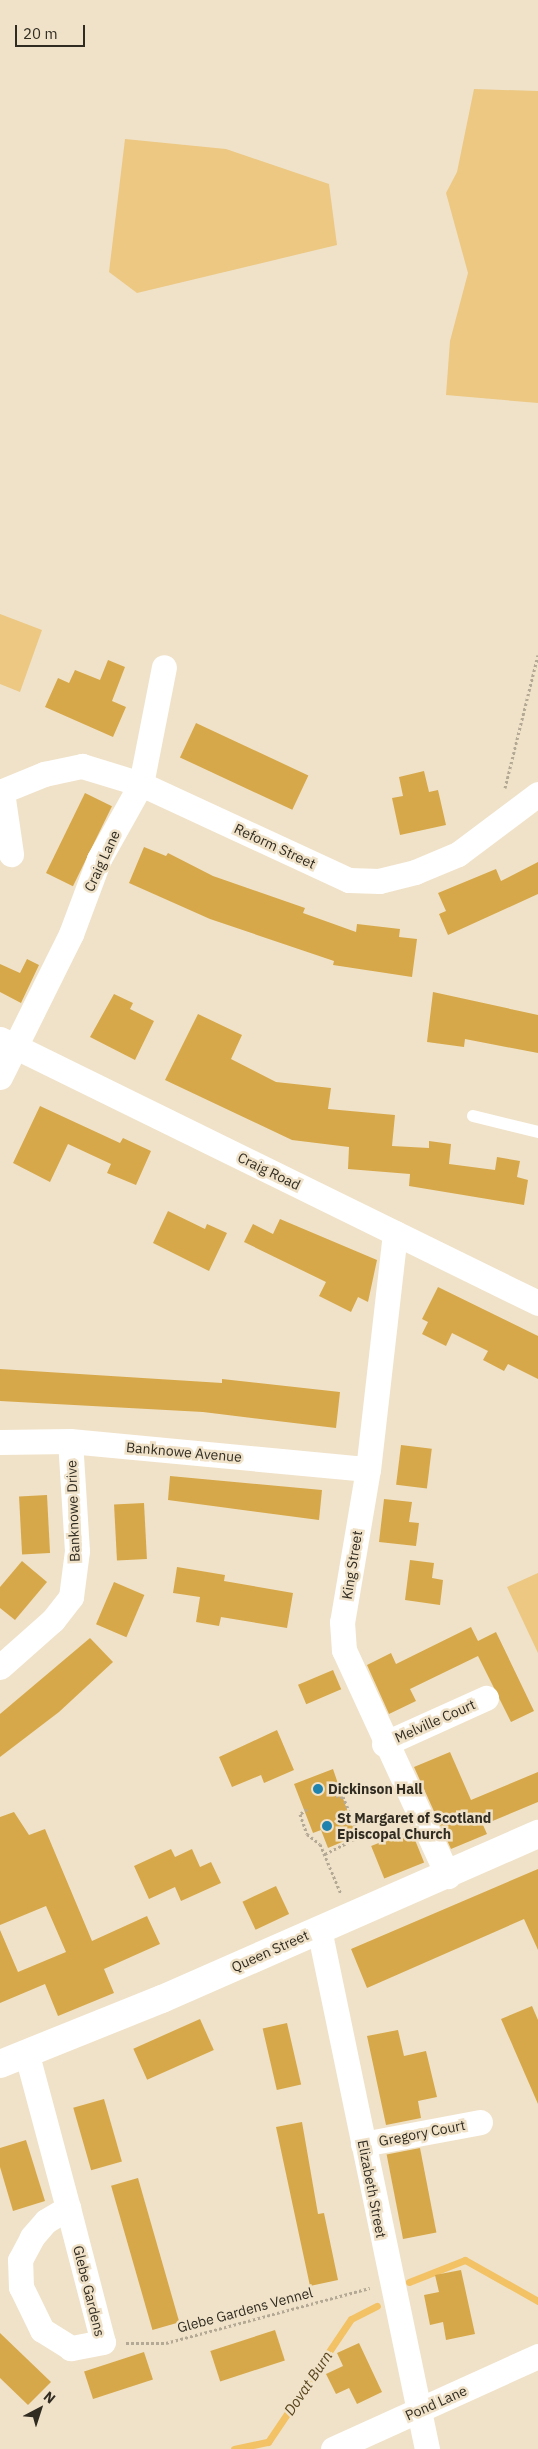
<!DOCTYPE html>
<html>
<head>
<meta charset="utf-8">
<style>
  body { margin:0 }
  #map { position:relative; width:538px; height:2449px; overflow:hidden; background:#f0e2c8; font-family:"IBM Plex Sans",sans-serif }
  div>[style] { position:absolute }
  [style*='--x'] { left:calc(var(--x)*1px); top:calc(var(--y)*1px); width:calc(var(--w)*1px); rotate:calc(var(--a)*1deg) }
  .green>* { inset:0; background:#ecc883 }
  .stream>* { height:7px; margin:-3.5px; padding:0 3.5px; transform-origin:3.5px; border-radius:3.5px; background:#f2c265 }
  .building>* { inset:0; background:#d7a849; transform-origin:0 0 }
  .path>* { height:3px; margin-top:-1.5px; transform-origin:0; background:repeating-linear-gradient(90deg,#b4a994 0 2.5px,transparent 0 5px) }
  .lane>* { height:12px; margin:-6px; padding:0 6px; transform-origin:6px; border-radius:6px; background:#fff }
  .street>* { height:25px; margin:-12.5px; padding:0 12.5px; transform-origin:12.5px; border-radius:12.5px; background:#fff }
  .secondary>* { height:28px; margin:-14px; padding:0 14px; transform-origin:14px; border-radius:14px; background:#fff }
  .dots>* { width:14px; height:14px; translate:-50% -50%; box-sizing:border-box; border:2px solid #f0e2c8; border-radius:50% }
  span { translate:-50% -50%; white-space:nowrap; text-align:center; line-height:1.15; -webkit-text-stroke:5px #f0e2c8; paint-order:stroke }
  .street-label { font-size:14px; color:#312c22 }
  .poi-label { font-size:14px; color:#312c22; font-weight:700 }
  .left { translate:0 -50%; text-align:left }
  .water-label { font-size:15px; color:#58441d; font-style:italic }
  .north { position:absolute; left:15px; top:2384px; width:50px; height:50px; -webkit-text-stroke:4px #f0e2c8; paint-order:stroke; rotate:40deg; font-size:14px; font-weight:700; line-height:20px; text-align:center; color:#312c22 }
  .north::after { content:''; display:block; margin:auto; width:18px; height:22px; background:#312c22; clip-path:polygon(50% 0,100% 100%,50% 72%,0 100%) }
  .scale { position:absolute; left:15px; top:25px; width:70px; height:22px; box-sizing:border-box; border:2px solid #312c22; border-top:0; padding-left:6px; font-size:15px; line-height:18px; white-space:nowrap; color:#312c22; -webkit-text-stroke:4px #f0e2c8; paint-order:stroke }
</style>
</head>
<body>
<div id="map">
  <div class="green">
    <div style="clip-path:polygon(474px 89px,538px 91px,538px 403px,446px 395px,450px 341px,468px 273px,446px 193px,457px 172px)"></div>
    <div style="clip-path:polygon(125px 139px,226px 149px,329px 184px,337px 245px,137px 293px,109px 272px)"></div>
    <div style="clip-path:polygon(0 614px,42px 630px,20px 692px,0 684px)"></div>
    <div style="clip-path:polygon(538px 1573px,538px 1653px,507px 1587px)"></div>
  </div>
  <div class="stream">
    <div style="--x:409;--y:2282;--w:60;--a:-21.4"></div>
    <div style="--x:465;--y:2260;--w:84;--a:29.3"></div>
    <div style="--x:234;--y:2449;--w:35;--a:-12"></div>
    <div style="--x:268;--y:2442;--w:148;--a:-56"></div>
    <div style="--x:351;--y:2319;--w:29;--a:-27"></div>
  </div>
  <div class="building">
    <div style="clip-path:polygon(108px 660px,125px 667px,112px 701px,126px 707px,113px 737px,45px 707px,58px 678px,69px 683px,75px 670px,100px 680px)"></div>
    <div style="left:196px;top:723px;width:124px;height:38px;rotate:25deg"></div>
    <div style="clip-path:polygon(424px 771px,429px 792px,438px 790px,446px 825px,400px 835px,392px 798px,403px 796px,399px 777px)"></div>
    <div style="left:85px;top:793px;width:30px;height:89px;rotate:26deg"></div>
    <div style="clip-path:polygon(144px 847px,166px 856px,168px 853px,213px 876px,305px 908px,303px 913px,356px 932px,357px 924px,400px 929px,399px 937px,417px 939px,412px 977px,333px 965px,334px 961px,210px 919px,129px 883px)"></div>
    <div style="clip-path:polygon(538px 862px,538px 894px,448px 935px,439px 914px,446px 911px,438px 893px,496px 869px,501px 881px)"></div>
    <div style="clip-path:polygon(27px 959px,39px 965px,21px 1003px,0 992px,0 964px,20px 973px)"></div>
    <div style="clip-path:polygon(433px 992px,538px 1015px,538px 1053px,465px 1039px,464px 1047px,427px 1042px)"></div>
    <div style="clip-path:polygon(114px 994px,133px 1003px,130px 1009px,154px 1021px,135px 1060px,90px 1037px)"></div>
    <div style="clip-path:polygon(198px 1014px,242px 1035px,231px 1059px,276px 1082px,331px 1088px,328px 1109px,395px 1115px,392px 1146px,429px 1148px,429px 1141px,451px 1144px,449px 1164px,495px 1170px,497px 1157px,520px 1161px,517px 1177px,528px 1180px,524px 1205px,409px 1186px,410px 1174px,348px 1169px,349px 1147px,292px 1140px,165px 1080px)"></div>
    <div style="clip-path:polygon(40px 1106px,120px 1143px,123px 1138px,151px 1151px,136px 1185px,107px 1173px,111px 1164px,68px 1144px,50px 1182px,13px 1163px)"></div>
    <div style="clip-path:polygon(168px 1211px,205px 1229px,207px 1224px,227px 1233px,209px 1271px,153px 1243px)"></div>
    <div style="clip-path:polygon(280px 1219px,377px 1260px,368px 1302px,358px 1297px,351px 1312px,319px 1296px,326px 1282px,244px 1242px,253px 1224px,273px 1234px)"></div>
    <div style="clip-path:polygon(438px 1287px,538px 1336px,538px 1379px,508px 1364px,504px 1371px,483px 1360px,488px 1351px,452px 1333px,446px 1346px,422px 1334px,428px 1322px,422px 1319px)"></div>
    <div style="clip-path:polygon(0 1369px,222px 1383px,222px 1379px,340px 1392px,336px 1428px,203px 1412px,0 1401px)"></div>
    <div style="left:401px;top:1445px;width:31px;height:40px;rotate:7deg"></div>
    <div style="clip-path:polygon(170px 1476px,322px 1490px,319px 1520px,168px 1500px)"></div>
    <div style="left:47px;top:1495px;width:58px;height:28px;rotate:87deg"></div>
    <div style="clip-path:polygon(384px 1499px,412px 1502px,409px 1522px,419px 1523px,416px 1546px,379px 1542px)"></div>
    <div style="left:144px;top:1503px;width:56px;height:30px;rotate:87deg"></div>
    <div style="clip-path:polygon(410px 1560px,434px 1563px,432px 1578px,443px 1580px,440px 1605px,405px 1600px)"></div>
    <div style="clip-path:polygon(22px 1561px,47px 1582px,15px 1620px,0 1608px,0 1587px)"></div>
    <div style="clip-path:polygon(177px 1567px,225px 1575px,224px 1581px,293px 1593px,287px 1628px,221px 1617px,219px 1626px,196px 1622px,200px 1597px,173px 1593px)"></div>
    <div style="left:114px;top:1582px;width:33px;height:46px;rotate:23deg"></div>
    <div style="clip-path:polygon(471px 1627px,478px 1641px,496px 1632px,534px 1711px,511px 1722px,478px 1656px,410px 1689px,416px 1701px,389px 1714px,367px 1665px,391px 1653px,396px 1664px)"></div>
    <div style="clip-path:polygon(90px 1638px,113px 1662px,59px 1712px,0 1757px,0 1714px)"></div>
    <div style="left:333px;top:1670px;width:21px;height:38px;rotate:67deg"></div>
    <div style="clip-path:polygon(277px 1730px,294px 1770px,264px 1783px,261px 1775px,232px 1787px,219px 1757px)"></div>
    <div style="clip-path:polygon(450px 1752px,471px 1800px,538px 1772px,538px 1802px,483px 1825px,487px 1834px,451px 1849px,414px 1767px)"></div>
    <div style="clip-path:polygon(333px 1769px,356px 1836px,328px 1848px,321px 1830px,313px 1833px,294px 1784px)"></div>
    <div style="clip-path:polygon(14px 1812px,29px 1835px,45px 1829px,92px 1941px,147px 1916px,160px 1944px,104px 1969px,114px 1993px,58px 2016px,45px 1984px,0 2003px,0 1930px,18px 1972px,66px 1952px,46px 1906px,0 1925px,0 1817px)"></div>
    <div style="left:411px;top:1830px;width:35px;height:43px;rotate:68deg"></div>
    <div style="clip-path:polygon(171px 1849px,175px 1857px,192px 1849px,200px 1867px,211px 1862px,221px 1883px,181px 1901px,175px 1887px,149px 1899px,134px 1866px)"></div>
    <div style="clip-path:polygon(538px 1869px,538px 1950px,524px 1919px,367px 1988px,351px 1949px)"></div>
    <div style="left:276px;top:1886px;width:31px;height:37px;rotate:65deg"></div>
    <div style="clip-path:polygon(532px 2006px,538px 2020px,538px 2104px,501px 2019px)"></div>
    <div style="left:200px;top:2019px;width:34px;height:73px;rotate:66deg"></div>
    <div style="left:287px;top:2023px;width:63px;height:25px;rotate:77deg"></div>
    <div style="clip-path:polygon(398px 2030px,404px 2056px,426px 2051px,437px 2097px,418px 2101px,421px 2118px,386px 2125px,367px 2036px)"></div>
    <div style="left:104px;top:2099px;width:65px;height:32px;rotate:74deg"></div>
    <div style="clip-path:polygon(302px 2122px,318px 2214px,324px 2213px,338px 2280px,310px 2286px,276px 2127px)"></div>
    <div style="clip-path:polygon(26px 2140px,45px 2201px,13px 2211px,0 2167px,0 2148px)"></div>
    <div style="left:420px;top:2148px;width:86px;height:34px;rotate:79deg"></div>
    <div style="left:138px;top:2178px;width:150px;height:28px;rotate:74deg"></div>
    <div style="clip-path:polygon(461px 2270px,475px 2334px,446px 2340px,443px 2322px,430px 2325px,424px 2295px,439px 2292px,435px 2275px)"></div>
    <div style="left:275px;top:2330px;width:32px;height:68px;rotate:72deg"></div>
    <div style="clip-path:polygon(0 2333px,51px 2382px,28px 2405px,0 2378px)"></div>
    <div style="clip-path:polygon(359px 2343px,382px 2392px,357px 2404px,349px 2388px,336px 2394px,326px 2374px,343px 2366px,337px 2353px)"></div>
    <div style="left:144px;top:2352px;width:29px;height:63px;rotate:72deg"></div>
  </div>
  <div class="path">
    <div style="--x:505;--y:788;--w:137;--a:-76.1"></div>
    <div style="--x:307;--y:1809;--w:9;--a:144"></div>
    <div style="--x:300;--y:1814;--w:21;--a:71"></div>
    <div style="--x:307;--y:1834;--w:16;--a:38"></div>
    <div style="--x:320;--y:1844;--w:54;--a:67.2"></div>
    <div style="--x:325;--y:1854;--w:34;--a:-27"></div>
    <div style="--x:355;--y:1839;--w:8;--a:-76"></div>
    <div style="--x:357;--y:1831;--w:37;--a:-112"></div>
    <div style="--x:343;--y:1797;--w:7;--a:-172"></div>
    <div style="--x:126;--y:2343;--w:40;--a:0"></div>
    <div style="--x:166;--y:2343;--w:211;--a:-15.1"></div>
  </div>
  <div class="lane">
    <div style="--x:473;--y:1116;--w:67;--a:13.8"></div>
  </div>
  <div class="street">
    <div style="--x:0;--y:792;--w:48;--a:-22.2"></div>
    <div style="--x:44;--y:774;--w:39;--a:-12"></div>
    <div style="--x:82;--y:766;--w:62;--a:17"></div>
    <div style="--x:141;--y:784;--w:229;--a:24.8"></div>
    <div style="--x:349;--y:880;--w:30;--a:2"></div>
    <div style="--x:379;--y:881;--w:37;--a:-14"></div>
    <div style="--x:415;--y:872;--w:47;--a:-22.7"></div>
    <div style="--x:458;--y:854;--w:100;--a:-36.9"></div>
    <div style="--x:2;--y:792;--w:63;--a:81.7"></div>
    <div style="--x:0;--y:1039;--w:599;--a:26.14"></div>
    <div style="--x:0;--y:1077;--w:160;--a:-63.6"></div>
    <div style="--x:71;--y:934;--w:80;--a:-69.5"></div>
    <div style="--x:99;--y:859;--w:86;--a:-60.8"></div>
    <div style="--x:141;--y:784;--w:119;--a:-78.9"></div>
    <div style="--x:395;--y:1233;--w:238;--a:96.5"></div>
    <div style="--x:368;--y:1469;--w:155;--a:99.6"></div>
    <div style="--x:342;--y:1622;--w:28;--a:86"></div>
    <div style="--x:344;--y:1650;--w:249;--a:65.3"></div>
    <div style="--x:0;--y:1442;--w:70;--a:-0.8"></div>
    <div style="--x:70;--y:1441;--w:299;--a:5.4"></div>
    <div style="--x:0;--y:1667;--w:71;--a:-41.6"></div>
    <div style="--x:53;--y:1620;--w:29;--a:-52"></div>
    <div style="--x:71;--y:1597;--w:46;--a:-82.6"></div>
    <div style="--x:77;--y:1551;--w:110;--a:-93.6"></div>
    <div style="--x:384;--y:1744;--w:112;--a:-24.3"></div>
    <div style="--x:319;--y:1929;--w:531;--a:78.27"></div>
    <div style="--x:27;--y:2055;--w:158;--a:75"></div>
    <div style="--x:68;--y:2208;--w:138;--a:75.4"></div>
    <div style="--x:103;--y:2342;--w:33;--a:169"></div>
    <div style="--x:71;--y:2348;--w:34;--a:-148"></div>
    <div style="--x:42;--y:2330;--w:48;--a:-116"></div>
    <div style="--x:21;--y:2287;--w:27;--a:-92"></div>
    <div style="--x:20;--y:2260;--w:26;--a:-62"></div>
    <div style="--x:32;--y:2237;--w:21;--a:-49"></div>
    <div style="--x:46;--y:2221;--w:26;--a:-31"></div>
    <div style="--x:363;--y:2144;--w:119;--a:-10.6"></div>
    <div style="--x:333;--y:2449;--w:225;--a:-24.4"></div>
  </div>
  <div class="secondary">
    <div style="--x:0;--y:2064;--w:175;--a:-21.9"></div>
    <div style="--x:162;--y:1999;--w:411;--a:-23.7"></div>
  </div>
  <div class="dots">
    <div style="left:318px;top:1789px;background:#2083ae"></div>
    <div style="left:327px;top:1826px;background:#2083ae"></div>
  </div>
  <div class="street-label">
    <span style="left:275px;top:846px;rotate:25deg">Reform Street</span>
    <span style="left:102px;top:861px;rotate:-65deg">Craig Lane</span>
    <span style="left:269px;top:1171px;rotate:26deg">Craig Road</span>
    <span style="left:184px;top:1452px;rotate:5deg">Banknowe Avenue</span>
    <span style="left:73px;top:1511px;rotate:-92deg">Banknowe Drive</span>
    <span style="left:352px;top:1565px;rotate:-81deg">King Street</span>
    <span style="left:435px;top:1721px;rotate:-24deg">Melville Court</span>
    <span style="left:270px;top:1951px;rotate:-24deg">Queen Street</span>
    <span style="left:422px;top:2133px;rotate:-11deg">Gregory Court</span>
    <span style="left:372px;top:2189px;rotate:79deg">Elizabeth Street</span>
    <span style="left:89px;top:2291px;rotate:76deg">Glebe Gardens</span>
    <span style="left:245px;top:2310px;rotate:-15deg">Glebe Gardens Vennel</span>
    <span style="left:436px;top:2403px;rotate:-24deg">Pond Lane</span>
  </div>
  <div class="poi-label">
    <span class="left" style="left:328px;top:1789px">Dickinson Hall</span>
    <span class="left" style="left:337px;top:1826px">St Margaret of Scotland<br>Episcopal Church</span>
  </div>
  <div class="water-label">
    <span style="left:308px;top:2383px;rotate:-56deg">Dovat Burn</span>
  </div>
  <div class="north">N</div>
  <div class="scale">20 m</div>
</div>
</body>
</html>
